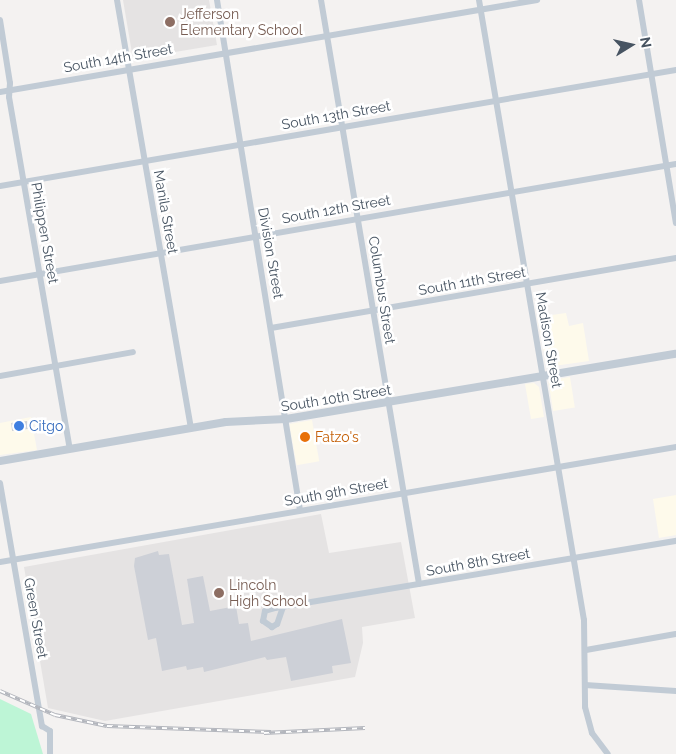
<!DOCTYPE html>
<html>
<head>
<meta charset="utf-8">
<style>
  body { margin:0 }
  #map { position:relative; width:676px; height:754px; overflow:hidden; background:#f4f2f1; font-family:Raleway,sans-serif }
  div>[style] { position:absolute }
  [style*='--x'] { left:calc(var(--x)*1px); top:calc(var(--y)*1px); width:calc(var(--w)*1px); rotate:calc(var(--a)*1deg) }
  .commercial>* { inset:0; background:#fefaeb; transform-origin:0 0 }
  .education>* { inset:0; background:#e5e3e3 }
  .green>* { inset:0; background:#bdf5d6 }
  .building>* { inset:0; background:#cdd0d7; transform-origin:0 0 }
  .minor>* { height:6px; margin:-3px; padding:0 3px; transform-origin:3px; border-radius:3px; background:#c1cbd5 }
  .tertiary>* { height:8px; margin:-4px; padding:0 4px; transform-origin:4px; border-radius:4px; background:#c1cbd5 }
  .rail>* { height:4px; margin-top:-2px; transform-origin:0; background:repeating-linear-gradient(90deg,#fff 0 5.5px,#b3b6bd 0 11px); box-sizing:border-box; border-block:1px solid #b3b6bd }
  .dots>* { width:14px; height:14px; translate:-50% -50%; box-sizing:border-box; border:2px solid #fff; border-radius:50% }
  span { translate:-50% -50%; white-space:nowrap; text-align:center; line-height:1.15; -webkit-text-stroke:5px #fff; paint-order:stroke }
  .education-label { font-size:14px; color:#785e54 }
  .left { translate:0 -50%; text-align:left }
  .street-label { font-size:14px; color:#475462 }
  .shop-label { font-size:14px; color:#366cbe }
  .food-label { font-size:14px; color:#c56008 }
  .north { position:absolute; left:606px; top:20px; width:50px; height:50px; -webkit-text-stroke:4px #fff; paint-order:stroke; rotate:80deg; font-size:14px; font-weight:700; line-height:20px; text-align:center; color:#475462 }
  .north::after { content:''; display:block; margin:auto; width:18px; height:22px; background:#475462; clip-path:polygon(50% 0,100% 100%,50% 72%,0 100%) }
</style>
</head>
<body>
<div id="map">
  <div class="commercial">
    <div style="clip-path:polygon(566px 313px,569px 326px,583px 323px,589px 361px,547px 367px,537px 317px)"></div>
    <div style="left:570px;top:377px;width:31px;height:22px;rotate:81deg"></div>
    <div style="clip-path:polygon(534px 383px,539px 387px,544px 417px,531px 419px,525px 384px)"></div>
    <div style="clip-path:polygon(31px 417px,37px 450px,0 455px,0 423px)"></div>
    <div style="left:312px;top:420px;width:42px;height:23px;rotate:80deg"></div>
    <div style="clip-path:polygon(676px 495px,676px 535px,659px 538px,653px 499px)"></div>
  </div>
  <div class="education">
    <div style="clip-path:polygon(123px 0,209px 0,217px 45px,133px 59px)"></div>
    <div style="clip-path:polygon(321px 514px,329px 553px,401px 542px,415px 618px,362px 627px,363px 643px,355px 677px,105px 721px,48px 708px,24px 567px)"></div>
  </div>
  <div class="green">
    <div style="clip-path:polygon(0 699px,31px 714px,43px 754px,0 754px)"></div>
  </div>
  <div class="building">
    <div style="left:27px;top:421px;width:8px;height:16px;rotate:83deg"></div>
    <div style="clip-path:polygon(158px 551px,159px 555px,169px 554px,182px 625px,194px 623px,187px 579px,203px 576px,210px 611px,236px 606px,239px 624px,248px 623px,251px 641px,342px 619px,351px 663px,332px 666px,333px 673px,291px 681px,286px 657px,267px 660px,265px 657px,204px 672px,203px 667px,187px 670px,186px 666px,162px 671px,156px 638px,148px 640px,134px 566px,135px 558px)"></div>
  </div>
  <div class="minor">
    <div style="--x:117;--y:0;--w:434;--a:80.2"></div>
    <div style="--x:217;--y:0;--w:517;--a:80.76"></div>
    <div style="--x:321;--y:0;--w:592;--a:80.47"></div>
    <div style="--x:479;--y:0;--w:629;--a:80.39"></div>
    <div style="--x:584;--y:620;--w:87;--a:89.3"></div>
    <div style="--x:585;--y:707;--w:27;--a:75"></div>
    <div style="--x:592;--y:733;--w:26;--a:53"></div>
    <div style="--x:639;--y:0;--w:226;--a:80.6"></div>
    <div style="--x:0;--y:20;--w:64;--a:81"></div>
    <div style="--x:10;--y:83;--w:14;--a:94"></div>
    <div style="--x:9;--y:97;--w:357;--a:80.2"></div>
    <div style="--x:0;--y:92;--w:545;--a:-9.72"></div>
    <div style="--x:0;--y:186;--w:686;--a:-9.74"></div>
    <div style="--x:0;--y:281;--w:686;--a:-9.82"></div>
    <div style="--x:271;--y:328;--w:411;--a:-9.8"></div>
    <div style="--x:0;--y:376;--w:135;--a:-10.2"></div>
    <div style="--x:0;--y:483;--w:247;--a:80.2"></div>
    <div style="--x:42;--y:726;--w:9;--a:32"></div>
    <div style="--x:50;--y:731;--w:23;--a:90"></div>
    <div style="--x:0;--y:562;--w:686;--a:-9.65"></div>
    <div style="--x:283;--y:607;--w:18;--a:109"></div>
    <div style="--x:277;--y:624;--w:6;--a:149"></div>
    <div style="--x:272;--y:627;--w:11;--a:-146"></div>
    <div style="--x:263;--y:621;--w:10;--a:-79"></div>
    <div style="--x:265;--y:611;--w:10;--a:-17"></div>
    <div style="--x:275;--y:608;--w:407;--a:-9.5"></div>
    <div style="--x:586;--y:650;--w:91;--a:-10.1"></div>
    <div style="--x:585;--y:685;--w:91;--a:3.8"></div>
  </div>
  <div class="tertiary">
    <div style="--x:0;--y:461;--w:229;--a:-9.8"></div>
    <div style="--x:226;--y:422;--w:60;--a:-2.9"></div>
    <div style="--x:286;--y:419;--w:395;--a:-9.5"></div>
  </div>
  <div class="rail">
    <div style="--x:0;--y:691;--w:60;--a:23.6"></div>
    <div style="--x:55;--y:715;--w:53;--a:11.9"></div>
    <div style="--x:107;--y:726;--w:164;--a:2.1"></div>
    <div style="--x:264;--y:733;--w:101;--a:-2.8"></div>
  </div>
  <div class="dots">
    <div style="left:170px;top:22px;background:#8d6e63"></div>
    <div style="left:19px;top:426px;background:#3f7fe0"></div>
    <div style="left:305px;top:437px;background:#e8710a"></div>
    <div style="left:219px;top:593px;background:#8d6e63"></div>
  </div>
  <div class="education-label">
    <span class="left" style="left:180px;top:22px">Jefferson<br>Elementary School</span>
    <span class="left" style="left:229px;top:593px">Lincoln<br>High School</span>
  </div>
  <div class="street-label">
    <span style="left:118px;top:58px;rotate:-10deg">South 14th Street</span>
    <span style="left:336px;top:115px;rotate:-10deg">South 13th Street</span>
    <span style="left:336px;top:209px;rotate:-10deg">South 12th Street</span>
    <span style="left:166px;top:212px;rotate:80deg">Manila Street</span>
    <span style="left:45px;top:233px;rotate:80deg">Philippen Street</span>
    <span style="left:271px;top:253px;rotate:80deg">Division Street</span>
    <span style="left:472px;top:281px;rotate:-10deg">South 11th Street</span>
    <span style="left:382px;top:290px;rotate:81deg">Columbus Street</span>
    <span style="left:549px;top:340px;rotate:80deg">Madison Street</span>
    <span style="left:336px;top:398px;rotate:-9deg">South 10th Street</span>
    <span style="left:336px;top:492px;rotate:-10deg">South 9th Street</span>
    <span style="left:478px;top:562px;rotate:-10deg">South 8th Street</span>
    <span style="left:36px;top:618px;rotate:80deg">Green Street</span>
  </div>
  <div class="shop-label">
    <span class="left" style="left:29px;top:426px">Citgo</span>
  </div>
  <div class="food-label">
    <span class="left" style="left:315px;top:437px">Fatzo's</span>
  </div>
  <div class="north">N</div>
</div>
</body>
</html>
